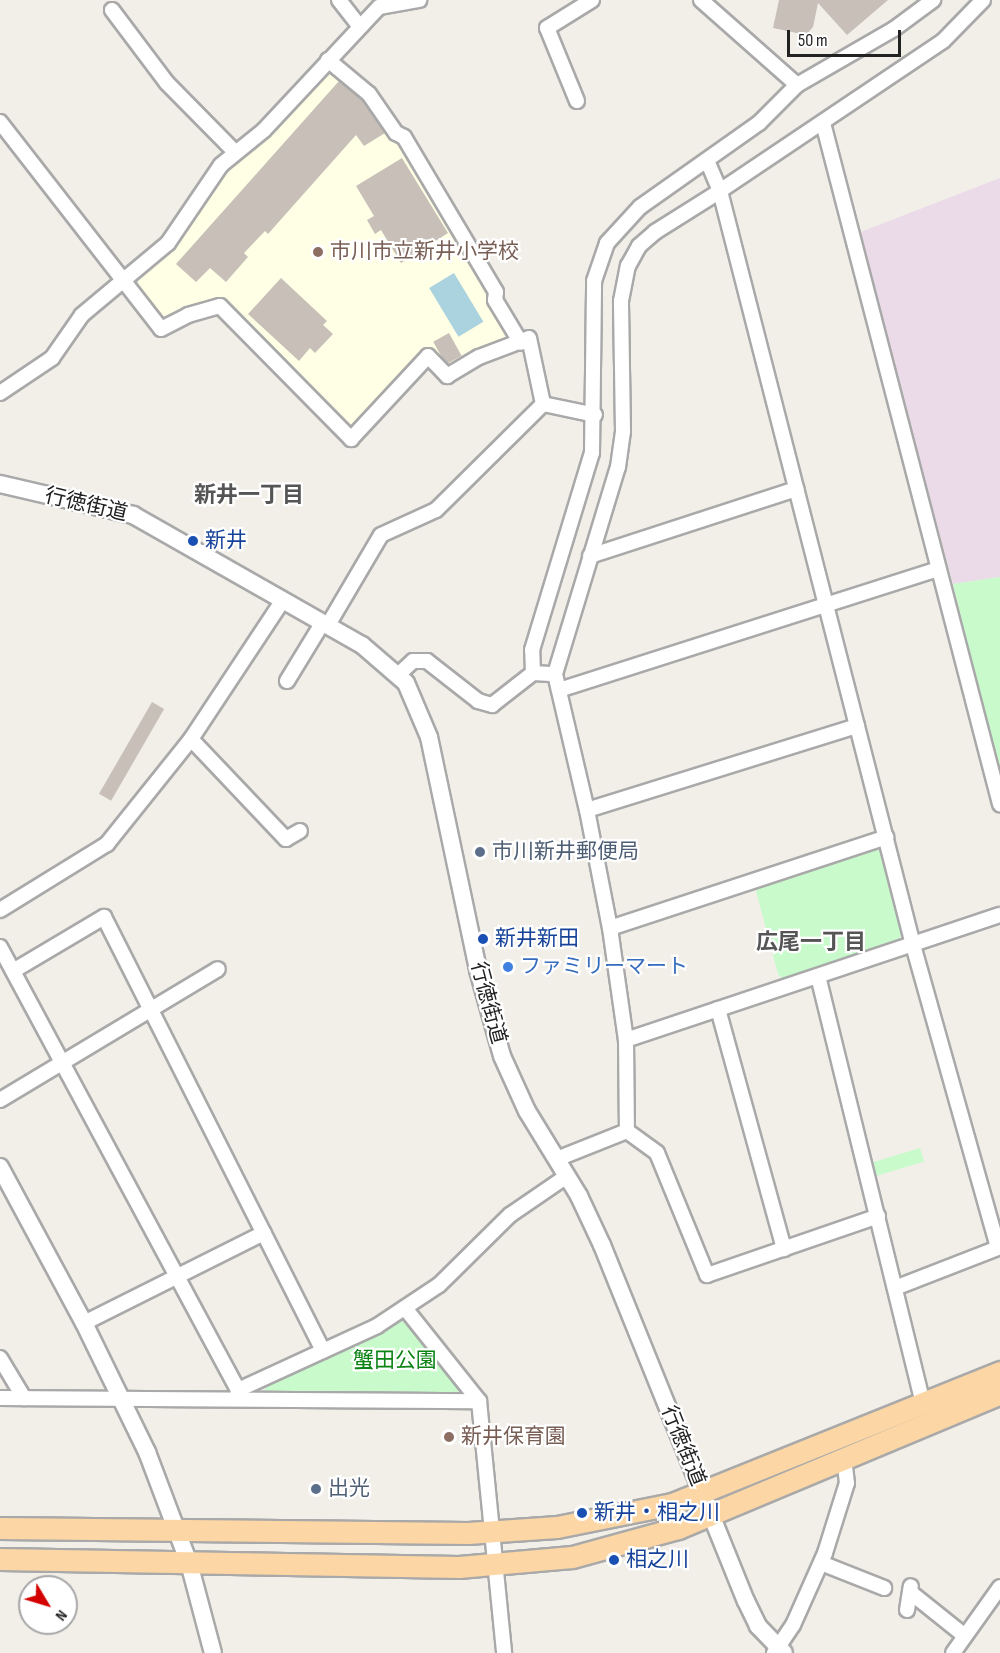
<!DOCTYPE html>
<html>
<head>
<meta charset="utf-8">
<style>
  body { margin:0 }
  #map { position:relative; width:1000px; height:1653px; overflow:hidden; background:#f2efe9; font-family:"Sofia Sans Condensed","Noto Sans JP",sans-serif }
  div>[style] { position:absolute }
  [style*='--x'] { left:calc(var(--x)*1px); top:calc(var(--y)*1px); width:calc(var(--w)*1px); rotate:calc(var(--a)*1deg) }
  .industrial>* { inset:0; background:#ebdbe8 }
  .education>* { inset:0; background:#ffffe5 }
  .park>* { inset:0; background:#c8facc; transform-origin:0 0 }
  .water>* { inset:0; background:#aad3df; transform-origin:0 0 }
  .building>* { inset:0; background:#c7bfb8; transform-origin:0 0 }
  .roads { filter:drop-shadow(2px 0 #a9a9a9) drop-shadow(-2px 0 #a9a9a9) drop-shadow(0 2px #a9a9a9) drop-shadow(0 -2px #a9a9a9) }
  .minor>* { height:14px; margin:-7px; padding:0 7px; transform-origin:7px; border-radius:7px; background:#fff }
  .tertiary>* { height:16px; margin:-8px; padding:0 8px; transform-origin:8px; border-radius:8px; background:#fff }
  .primary>* { height:21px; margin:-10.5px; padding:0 10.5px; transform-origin:10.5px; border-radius:10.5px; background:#fcd6a4 }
  .dots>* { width:16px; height:16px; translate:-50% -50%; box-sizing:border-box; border:3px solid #fff; border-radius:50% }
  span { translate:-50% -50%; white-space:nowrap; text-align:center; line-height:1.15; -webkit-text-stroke:4.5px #fff; paint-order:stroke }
  .education-label { font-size:21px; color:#785e54 }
  .left { translate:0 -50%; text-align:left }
  .street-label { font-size:21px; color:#222 }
  .transit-label { font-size:21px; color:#164399 }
  .service-label { font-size:21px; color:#4e5e75 }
  .shop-label { font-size:21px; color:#366cbe }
  .park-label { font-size:21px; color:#0c8416 }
  .neighbourhood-label { font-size:22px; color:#555; font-weight:700 }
  .north { position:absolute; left:18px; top:1575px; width:60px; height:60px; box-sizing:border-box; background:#fff; border:2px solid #a7a7a7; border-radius:50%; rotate:128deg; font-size:16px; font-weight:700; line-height:24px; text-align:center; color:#222 }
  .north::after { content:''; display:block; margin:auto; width:21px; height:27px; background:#d40000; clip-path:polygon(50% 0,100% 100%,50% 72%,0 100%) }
  .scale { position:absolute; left:787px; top:30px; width:114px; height:27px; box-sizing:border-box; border:3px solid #222; border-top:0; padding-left:8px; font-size:18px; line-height:21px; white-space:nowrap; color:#222; -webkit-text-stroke:4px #fff; paint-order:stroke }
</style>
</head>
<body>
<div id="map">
  <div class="industrial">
    <div style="clip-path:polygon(1000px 178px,1000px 577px,953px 584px,858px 233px)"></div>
  </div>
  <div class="education">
    <div style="clip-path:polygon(334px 70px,366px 96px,401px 142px,490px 293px,487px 302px,509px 335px,506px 341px,446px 367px,428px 348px,392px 389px,353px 426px,346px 425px,219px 297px,164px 319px,159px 316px,138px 283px,141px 276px,181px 242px,196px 210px,226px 170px,270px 134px,326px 71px)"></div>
  </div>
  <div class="park">
    <div style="clip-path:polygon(1000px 577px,1000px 777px,953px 584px)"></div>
    <div style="clip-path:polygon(875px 848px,880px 852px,901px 935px,898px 941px,783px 979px,778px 974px,756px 891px,761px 885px)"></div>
    <div style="left:920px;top:1148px;width:14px;height:50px;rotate:73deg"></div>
    <div style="clip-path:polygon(399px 1320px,407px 1323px,460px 1388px,456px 1394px,266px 1393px,265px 1386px,381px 1332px)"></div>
  </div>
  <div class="water">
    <div style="left:454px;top:273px;width:57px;height:29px;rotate:59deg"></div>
  </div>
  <div class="building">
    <div style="clip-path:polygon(779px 0,888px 0,847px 35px,818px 3px,813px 27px,806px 35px,773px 28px)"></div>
    <div style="clip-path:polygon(339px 81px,362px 100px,385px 133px,364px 146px,356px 135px,268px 234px,265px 231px,244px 253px,248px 257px,226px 282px,210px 268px,196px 282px,176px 264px)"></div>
    <div style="clip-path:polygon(402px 158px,448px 233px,401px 263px,381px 230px,375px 234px,367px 220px,374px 216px,356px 186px)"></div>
    <div style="clip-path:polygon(281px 278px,327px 321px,323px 325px,333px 334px,315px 353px,310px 348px,299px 361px,248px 314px)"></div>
    <div style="left:449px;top:333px;width:26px;height:18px;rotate:61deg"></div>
    <div style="left:152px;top:702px;width:14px;height:106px;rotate:30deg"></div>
  </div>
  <div class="roads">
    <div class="minor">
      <div style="--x:339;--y:0;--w:33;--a:52"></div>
      <div style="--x:701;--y:0;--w:128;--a:41.5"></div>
      <div style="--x:797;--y:85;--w:112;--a:-30"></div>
      <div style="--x:894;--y:29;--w:49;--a:-36.6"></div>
      <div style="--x:983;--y:0;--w:57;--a:134.3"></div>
      <div style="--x:943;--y:41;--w:269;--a:146.1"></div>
      <div style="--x:720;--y:191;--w:778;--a:75.64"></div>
      <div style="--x:913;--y:945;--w:314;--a:74.3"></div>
      <div style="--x:112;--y:10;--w:91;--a:53"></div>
      <div style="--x:167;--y:83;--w:97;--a:45.4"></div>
      <div style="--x:328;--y:60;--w:53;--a:39.7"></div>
      <div style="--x:369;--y:94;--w:47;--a:55.3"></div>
      <div style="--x:396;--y:133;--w:9;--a:27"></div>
      <div style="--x:404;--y:137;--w:180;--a:59.3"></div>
      <div style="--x:496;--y:292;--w:8;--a:97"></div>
      <div style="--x:495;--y:300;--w:50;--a:58.8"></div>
      <div style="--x:577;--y:101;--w:79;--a:-112.3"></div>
      <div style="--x:547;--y:28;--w:53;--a:-31.9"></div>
      <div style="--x:0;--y:122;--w:262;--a:52.1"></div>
      <div style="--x:161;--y:329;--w:30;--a:-27"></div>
      <div style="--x:188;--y:315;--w:33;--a:-16"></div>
      <div style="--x:220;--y:306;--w:187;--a:45.4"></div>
      <div style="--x:351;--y:439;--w:113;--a:-47.1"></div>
      <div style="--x:428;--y:356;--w:28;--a:46"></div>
      <div style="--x:447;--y:376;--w:37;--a:-31"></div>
      <div style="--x:479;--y:357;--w:53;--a:-20.8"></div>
      <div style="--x:529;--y:338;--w:67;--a:78"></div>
      <div style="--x:823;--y:123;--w:704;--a:75.43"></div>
      <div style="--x:0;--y:393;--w:63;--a:-33.9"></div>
      <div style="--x:52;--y:358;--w:52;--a:-55.1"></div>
      <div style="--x:82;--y:315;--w:112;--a:-39.9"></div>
      <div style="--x:168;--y:243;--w:94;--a:-55.8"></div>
      <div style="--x:221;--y:165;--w:55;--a:-39.1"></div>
      <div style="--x:264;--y:130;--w:168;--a:-46.9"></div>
      <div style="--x:379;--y:7;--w:41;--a:-9.9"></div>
      <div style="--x:590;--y:556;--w:217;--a:-18"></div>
      <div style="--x:328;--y:625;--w:104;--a:-59.5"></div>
      <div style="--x:381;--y:535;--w:60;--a:-24.4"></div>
      <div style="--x:436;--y:510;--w:151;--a:-44.7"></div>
      <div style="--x:543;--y:404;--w:53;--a:11.9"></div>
      <div style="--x:533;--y:673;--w:23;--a:-92"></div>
      <div style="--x:532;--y:650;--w:206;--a:-73.1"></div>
      <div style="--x:592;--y:453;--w:172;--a:-89.3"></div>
      <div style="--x:594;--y:281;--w:40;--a:-71.1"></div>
      <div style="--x:607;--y:243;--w:49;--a:-47.5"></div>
      <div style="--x:640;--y:207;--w:146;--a:-35.2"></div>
      <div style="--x:759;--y:123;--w:54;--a:-45"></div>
      <div style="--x:399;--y:674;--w:19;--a:-43"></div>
      <div style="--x:413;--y:661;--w:14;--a:0"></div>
      <div style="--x:427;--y:661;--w:65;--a:38.1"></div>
      <div style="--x:478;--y:701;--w:15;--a:16"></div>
      <div style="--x:492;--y:705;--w:52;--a:-38"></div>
      <div style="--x:533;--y:673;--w:22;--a:3"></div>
      <div style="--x:555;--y:674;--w:140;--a:76.8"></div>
      <div style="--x:587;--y:810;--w:120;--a:79"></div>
      <div style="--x:610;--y:928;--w:113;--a:81.9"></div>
      <div style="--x:626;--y:1040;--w:91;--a:89.4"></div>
      <div style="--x:627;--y:1131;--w:75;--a:158.2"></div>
      <div style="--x:555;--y:674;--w:216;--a:-73.1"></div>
      <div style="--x:618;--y:467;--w:36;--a:-82"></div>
      <div style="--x:623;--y:431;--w:130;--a:-90.9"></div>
      <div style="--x:621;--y:301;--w:36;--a:-79"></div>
      <div style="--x:628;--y:266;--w:23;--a:-61"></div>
      <div style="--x:639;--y:246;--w:21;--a:-41"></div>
      <div style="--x:655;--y:232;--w:77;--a:-32.2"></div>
      <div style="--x:720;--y:191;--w:33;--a:-113"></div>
      <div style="--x:287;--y:681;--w:69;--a:-58.6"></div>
      <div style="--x:559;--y:690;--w:398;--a:-17.7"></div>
      <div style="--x:191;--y:739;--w:138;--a:46.5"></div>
      <div style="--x:286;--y:839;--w:16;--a:-30"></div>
      <div style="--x:587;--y:810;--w:283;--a:-17.3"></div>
      <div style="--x:0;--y:910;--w:126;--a:-31.7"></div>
      <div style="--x:107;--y:844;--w:134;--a:-51.3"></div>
      <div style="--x:191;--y:739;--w:167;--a:-56.5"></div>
      <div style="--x:610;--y:928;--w:291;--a:-18.2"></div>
      <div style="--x:0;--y:947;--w:503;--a:61.75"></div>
      <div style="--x:13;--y:971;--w:106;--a:-30.7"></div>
      <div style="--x:104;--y:917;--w:486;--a:63.2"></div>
      <div style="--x:818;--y:976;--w:440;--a:76.2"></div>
      <div style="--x:718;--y:1009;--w:249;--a:74.6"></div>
      <div style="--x:626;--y:1040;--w:394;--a:-18.5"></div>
      <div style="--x:0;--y:1100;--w:254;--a:-31"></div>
      <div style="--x:627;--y:1131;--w:37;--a:36"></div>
      <div style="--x:657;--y:1153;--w:132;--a:67.7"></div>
      <div style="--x:707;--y:1275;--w:181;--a:-19"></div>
      <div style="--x:895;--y:1288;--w:113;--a:-21.3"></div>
      <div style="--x:405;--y:1308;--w:119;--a:51.5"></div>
      <div style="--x:479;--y:1401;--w:253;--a:84.3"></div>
      <div style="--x:84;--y:1323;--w:201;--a:-26.6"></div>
      <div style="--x:0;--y:1358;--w:47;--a:59"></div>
      <div style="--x:0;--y:1398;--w:479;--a:0.4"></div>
      <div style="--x:237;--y:1399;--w:9;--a:-84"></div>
      <div style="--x:238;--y:1390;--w:153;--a:-24.7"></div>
      <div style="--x:377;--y:1326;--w:74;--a:-33.5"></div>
      <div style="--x:439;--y:1285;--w:100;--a:-44.6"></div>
      <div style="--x:510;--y:1215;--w:69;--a:-34.4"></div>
      <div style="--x:821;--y:1563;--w:68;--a:21.6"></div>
      <div style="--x:910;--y:1592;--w:70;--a:38.7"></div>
      <div style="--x:907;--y:1610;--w:24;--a:-81"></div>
      <div style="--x:774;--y:1653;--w:34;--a:-56"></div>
      <div style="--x:793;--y:1625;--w:79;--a:-66"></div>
      <div style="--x:825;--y:1553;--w:73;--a:-72.6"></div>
      <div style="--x:847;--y:1483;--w:26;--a:-97"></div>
      <div style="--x:953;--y:1653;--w:81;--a:-54.5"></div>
    </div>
    <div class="tertiary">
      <div style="--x:0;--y:484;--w:137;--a:13.1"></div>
      <div style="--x:133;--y:515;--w:263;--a:29.6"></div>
      <div style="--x:362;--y:645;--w:58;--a:40.8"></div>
      <div style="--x:406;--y:683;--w:59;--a:66.9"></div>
      <div style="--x:429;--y:737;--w:238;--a:78.1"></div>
      <div style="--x:478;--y:970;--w:89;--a:74.4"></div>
      <div style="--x:502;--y:1056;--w:60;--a:65.6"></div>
      <div style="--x:527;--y:1111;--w:100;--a:58.5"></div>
      <div style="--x:579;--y:1196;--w:54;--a:64.9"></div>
      <div style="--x:602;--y:1245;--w:384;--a:68"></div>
      <div style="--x:746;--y:1601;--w:28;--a:64"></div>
      <div style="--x:758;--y:1626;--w:37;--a:46"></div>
      <div style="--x:0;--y:1167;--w:177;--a:61.7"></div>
      <div style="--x:84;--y:1323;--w:144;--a:64"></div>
      <div style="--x:147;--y:1452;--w:119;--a:69.3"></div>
      <div style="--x:189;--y:1563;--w:93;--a:75.1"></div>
    </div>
    <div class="primary">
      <div style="--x:0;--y:1528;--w:468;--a:0.6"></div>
      <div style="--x:468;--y:1533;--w:89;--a:-3.9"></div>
      <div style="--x:557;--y:1527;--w:117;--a:-11.3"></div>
      <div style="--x:672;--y:1504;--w:354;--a:-21.9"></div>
      <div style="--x:0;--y:1559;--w:459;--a:1"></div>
      <div style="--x:459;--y:1567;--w:113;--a:-5.1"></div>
      <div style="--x:572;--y:1557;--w:110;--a:-15.3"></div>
      <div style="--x:678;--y:1528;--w:349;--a:-22.7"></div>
    </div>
  </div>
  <div class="dots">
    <div style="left:318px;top:252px;background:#8d6e63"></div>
    <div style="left:193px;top:541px;background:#1a4fb4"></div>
    <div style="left:480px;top:852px;background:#5c6f8a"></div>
    <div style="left:483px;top:939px;background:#1a4fb4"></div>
    <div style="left:508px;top:967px;background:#3f7fe0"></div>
    <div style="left:449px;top:1437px;background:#8d6e63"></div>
    <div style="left:316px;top:1489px;background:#5c6f8a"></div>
    <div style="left:582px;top:1513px;background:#1a4fb4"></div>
    <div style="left:614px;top:1560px;background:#1a4fb4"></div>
  </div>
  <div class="education-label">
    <span class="left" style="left:330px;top:252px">市川市立新井小学校</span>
    <span class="left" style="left:461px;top:1437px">新井保育園</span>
  </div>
  <div class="street-label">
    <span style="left:86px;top:505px;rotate:13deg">行徳街道</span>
    <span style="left:488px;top:1003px;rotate:75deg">行徳街道</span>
    <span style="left:683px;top:1446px;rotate:68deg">行徳街道</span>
  </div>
  <div class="transit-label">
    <span class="left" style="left:205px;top:541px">新井</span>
    <span class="left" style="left:495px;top:939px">新井新田</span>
    <span class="left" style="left:594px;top:1513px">新井・相之川</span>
    <span class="left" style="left:626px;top:1560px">相之川</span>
  </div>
  <div class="service-label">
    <span class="left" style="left:492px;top:852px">市川新井郵便局</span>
    <span class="left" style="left:328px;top:1489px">出光</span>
  </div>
  <div class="shop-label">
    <span class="left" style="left:520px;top:967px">ファミリーマート</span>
  </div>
  <div class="park-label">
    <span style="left:395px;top:1361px">蟹田公園</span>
  </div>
  <div class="neighbourhood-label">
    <span style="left:249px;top:496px">新井一丁目</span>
    <span style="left:811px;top:943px">広尾一丁目</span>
  </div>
  <div class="north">N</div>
  <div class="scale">50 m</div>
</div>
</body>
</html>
